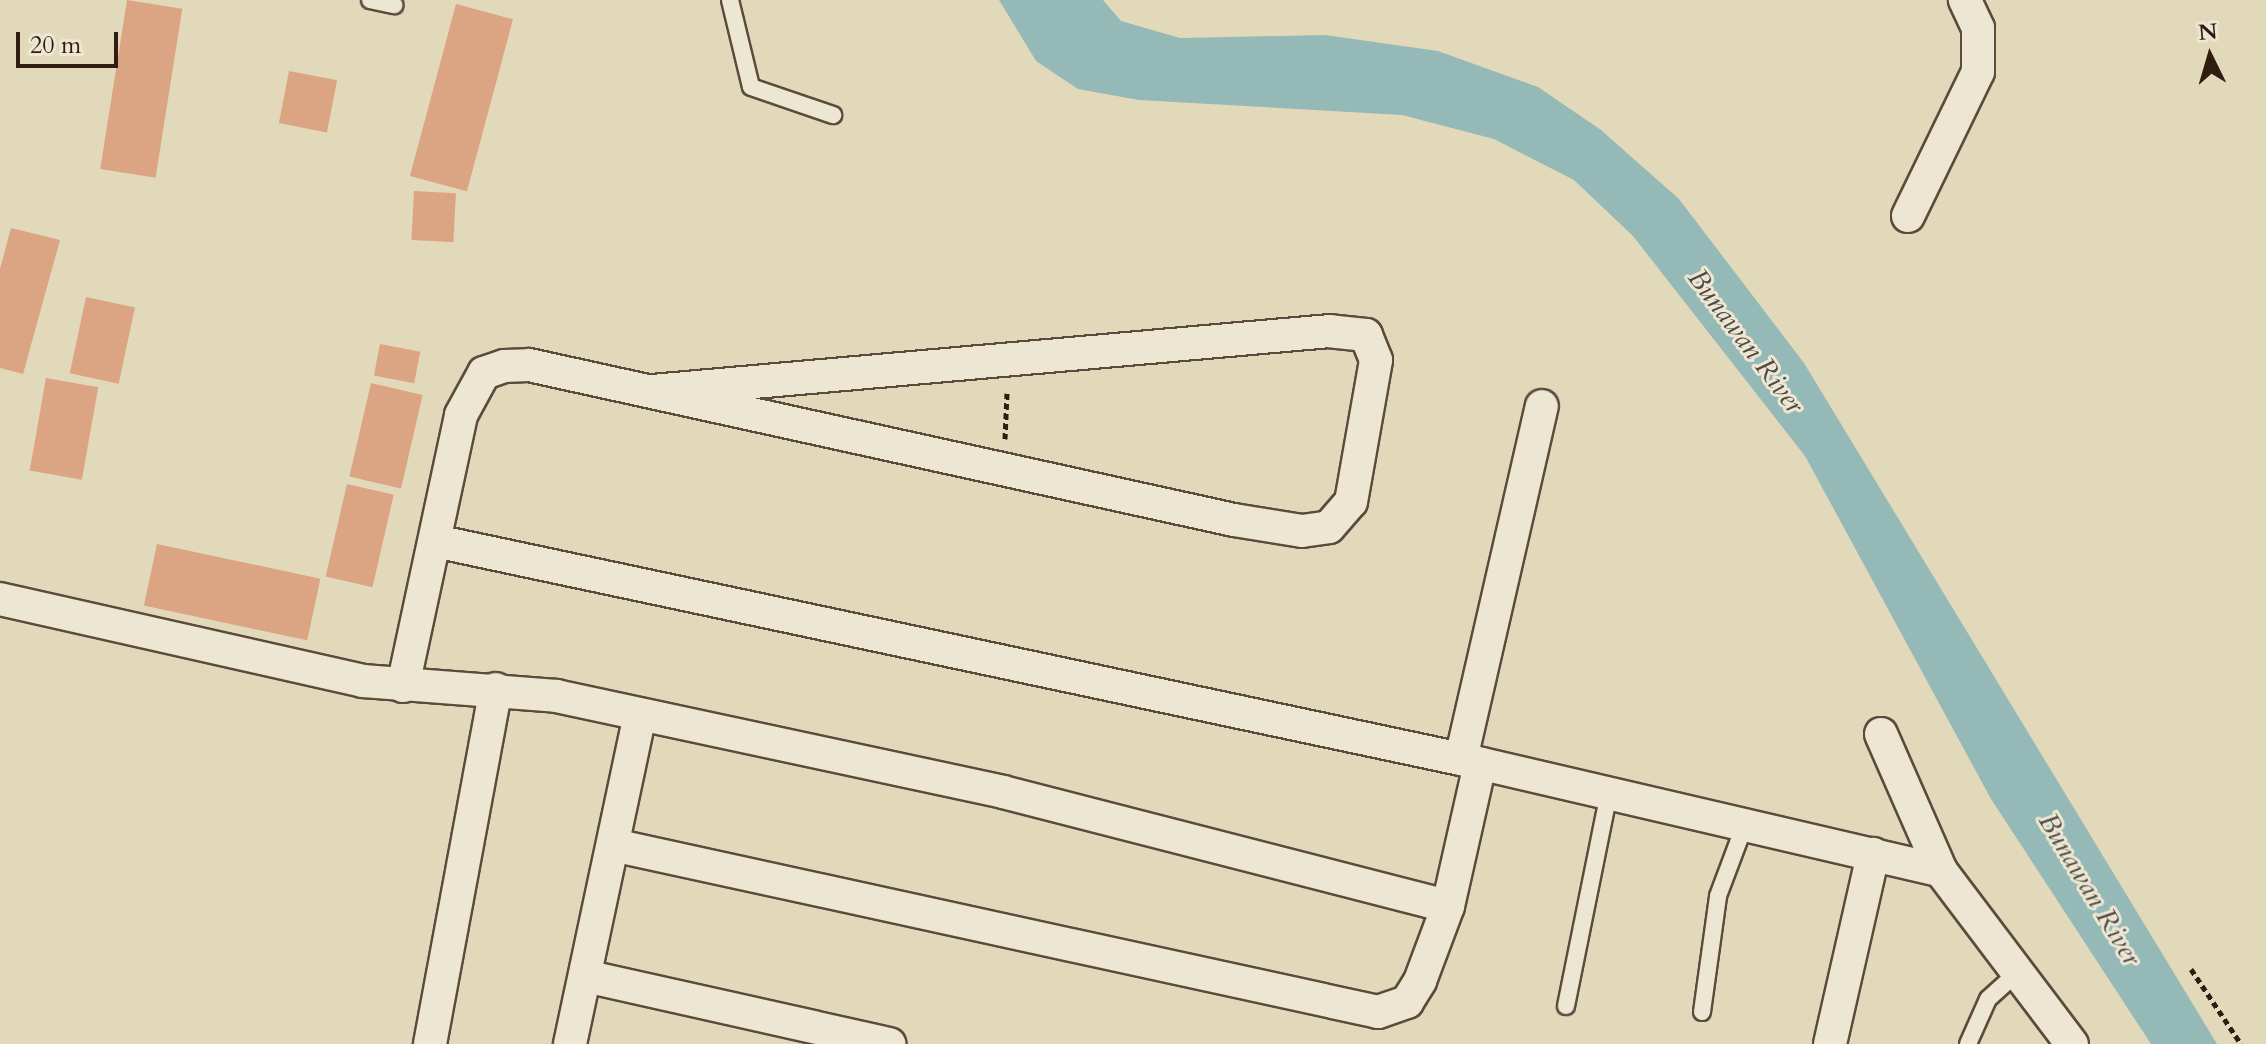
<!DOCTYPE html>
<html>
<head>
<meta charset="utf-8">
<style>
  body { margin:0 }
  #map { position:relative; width:2266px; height:1044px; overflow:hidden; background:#e2d9bb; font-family:Cardo,serif }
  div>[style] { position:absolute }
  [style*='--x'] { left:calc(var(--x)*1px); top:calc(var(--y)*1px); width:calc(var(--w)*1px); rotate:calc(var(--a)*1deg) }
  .water>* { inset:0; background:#95b9b6 }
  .building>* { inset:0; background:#dba483; transform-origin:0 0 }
  .path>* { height:5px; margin-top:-2.5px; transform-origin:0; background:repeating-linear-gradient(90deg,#301c11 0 6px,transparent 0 10px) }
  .roads { filter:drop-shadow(2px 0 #5c4b3c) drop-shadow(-2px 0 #5c4b3c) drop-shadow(0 2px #5c4b3c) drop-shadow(0 -2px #5c4b3c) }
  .service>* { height:16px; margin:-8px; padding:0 8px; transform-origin:8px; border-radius:8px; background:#ece6d3 }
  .minor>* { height:32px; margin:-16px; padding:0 16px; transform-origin:16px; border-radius:16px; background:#ece6d3 }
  span { translate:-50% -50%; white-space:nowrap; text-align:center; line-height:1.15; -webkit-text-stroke:6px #ece6d3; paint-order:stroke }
  .water-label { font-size:28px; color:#4e4b43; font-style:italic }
  .north { position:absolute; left:2170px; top:16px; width:80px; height:80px; -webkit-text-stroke:6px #ece6d3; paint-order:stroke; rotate:355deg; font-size:22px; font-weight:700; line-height:32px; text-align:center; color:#301c11 }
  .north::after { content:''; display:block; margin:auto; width:28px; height:36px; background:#301c11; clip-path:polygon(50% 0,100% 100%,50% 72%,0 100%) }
  .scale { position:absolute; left:16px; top:32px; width:102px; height:36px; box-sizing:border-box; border:4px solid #301c11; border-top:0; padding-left:10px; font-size:24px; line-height:28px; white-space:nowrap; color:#301c11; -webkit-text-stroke:6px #ece6d3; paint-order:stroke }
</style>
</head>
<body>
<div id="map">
  <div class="water">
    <div style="clip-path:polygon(999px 0,1103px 0,1121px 21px,1180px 38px,1325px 35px,1438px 51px,1538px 87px,1601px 130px,1679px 199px,1804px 363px,2217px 1044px,2151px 1044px,1991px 799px,1805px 456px,1633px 236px,1574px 180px,1494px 139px,1402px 115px,1139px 100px,1078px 89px,1036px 61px)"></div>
  </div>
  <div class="building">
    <div style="left:127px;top:0;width:56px;height:171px;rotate:9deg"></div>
    <div style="left:456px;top:4px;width:59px;height:178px;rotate:15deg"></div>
    <div style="left:289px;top:71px;width:49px;height:53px;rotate:11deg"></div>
    <div style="left:414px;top:191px;width:42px;height:49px;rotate:3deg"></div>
    <div style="clip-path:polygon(11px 228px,60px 240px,23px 374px,0 368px,0 269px)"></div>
    <div style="left:86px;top:297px;width:50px;height:78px;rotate:12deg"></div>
    <div style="left:380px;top:344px;width:41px;height:32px;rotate:11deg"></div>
    <div style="left:46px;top:378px;width:53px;height:94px;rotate:10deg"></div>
    <div style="left:371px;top:383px;width:53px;height:96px;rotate:13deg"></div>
    <div style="left:347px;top:484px;width:48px;height:95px;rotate:13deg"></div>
    <div style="left:157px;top:544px;width:167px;height:63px;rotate:12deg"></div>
  </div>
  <div class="path">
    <div style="--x:1005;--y:439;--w:46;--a:-87.5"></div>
    <div style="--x:2191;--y:969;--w:90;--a:56.3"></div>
  </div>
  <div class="roads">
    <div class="service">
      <div style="--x:370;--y:0;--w:25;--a:12"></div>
      <div style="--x:730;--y:0;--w:89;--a:76.4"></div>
      <div style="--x:751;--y:87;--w:87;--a:18.9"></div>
      <div style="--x:1566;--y:1006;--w:217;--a:-78.6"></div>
      <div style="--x:1702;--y:1012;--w:117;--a:-82.1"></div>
      <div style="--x:1718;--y:896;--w:77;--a:-69.4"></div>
      <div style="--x:1968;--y:1044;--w:49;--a:-66"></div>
      <div style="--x:1988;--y:999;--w:40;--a:-42"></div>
    </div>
    <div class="minor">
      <div style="--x:1908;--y:216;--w:160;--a:-64.1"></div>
      <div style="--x:1978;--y:72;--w:44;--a:-90"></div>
      <div style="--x:1978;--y:28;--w:31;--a:-115"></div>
      <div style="--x:435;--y:541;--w:1049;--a:12"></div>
      <div style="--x:1461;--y:759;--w:493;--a:13.1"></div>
      <div style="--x:0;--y:599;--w:372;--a:12.7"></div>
      <div style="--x:363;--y:681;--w:194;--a:4.4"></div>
      <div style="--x:556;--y:696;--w:457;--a:12.1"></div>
      <div style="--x:1003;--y:792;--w:459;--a:14.4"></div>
      <div style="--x:403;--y:686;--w:277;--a:-77.9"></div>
      <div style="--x:461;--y:415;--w:48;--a:-61.3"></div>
      <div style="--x:484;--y:373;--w:21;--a:-19"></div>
      <div style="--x:504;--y:366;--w:25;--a:-2"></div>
      <div style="--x:529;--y:365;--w:722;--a:12.4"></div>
      <div style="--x:1234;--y:520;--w:69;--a:9.2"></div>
      <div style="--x:1302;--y:531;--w:27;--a:-8"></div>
      <div style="--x:1329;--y:527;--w:33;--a:-49"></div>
      <div style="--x:1351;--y:502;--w:144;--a:-80"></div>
      <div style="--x:1376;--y:360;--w:27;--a:-112"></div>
      <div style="--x:1366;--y:335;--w:36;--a:-174"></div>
      <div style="--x:1330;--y:331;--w:680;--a:174.94"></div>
      <div style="--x:1881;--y:734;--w:150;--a:66.3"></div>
      <div style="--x:1941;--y:871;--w:217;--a:52.9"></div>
      <div style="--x:1461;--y:759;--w:362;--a:-77.1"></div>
      <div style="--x:613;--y:845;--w:783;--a:12.31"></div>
      <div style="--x:1378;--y:1012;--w:31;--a:-19"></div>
      <div style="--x:1407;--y:1002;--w:25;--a:-58"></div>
      <div style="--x:1420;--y:981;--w:80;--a:-69.5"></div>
      <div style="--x:1448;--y:906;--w:146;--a:-77.3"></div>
      <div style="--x:585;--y:976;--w:312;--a:12.6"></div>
      <div style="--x:430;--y:1044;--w:361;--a:-79.5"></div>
      <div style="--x:570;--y:1044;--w:335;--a:-78"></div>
      <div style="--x:1830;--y:1044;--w:195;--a:-77.2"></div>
    </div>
  </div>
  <div class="water-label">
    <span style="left:1746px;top:341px;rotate:53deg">Bunawan River</span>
    <span style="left:2090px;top:889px;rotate:59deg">Bunawan River</span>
  </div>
  <div class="north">N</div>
  <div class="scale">20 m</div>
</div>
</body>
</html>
